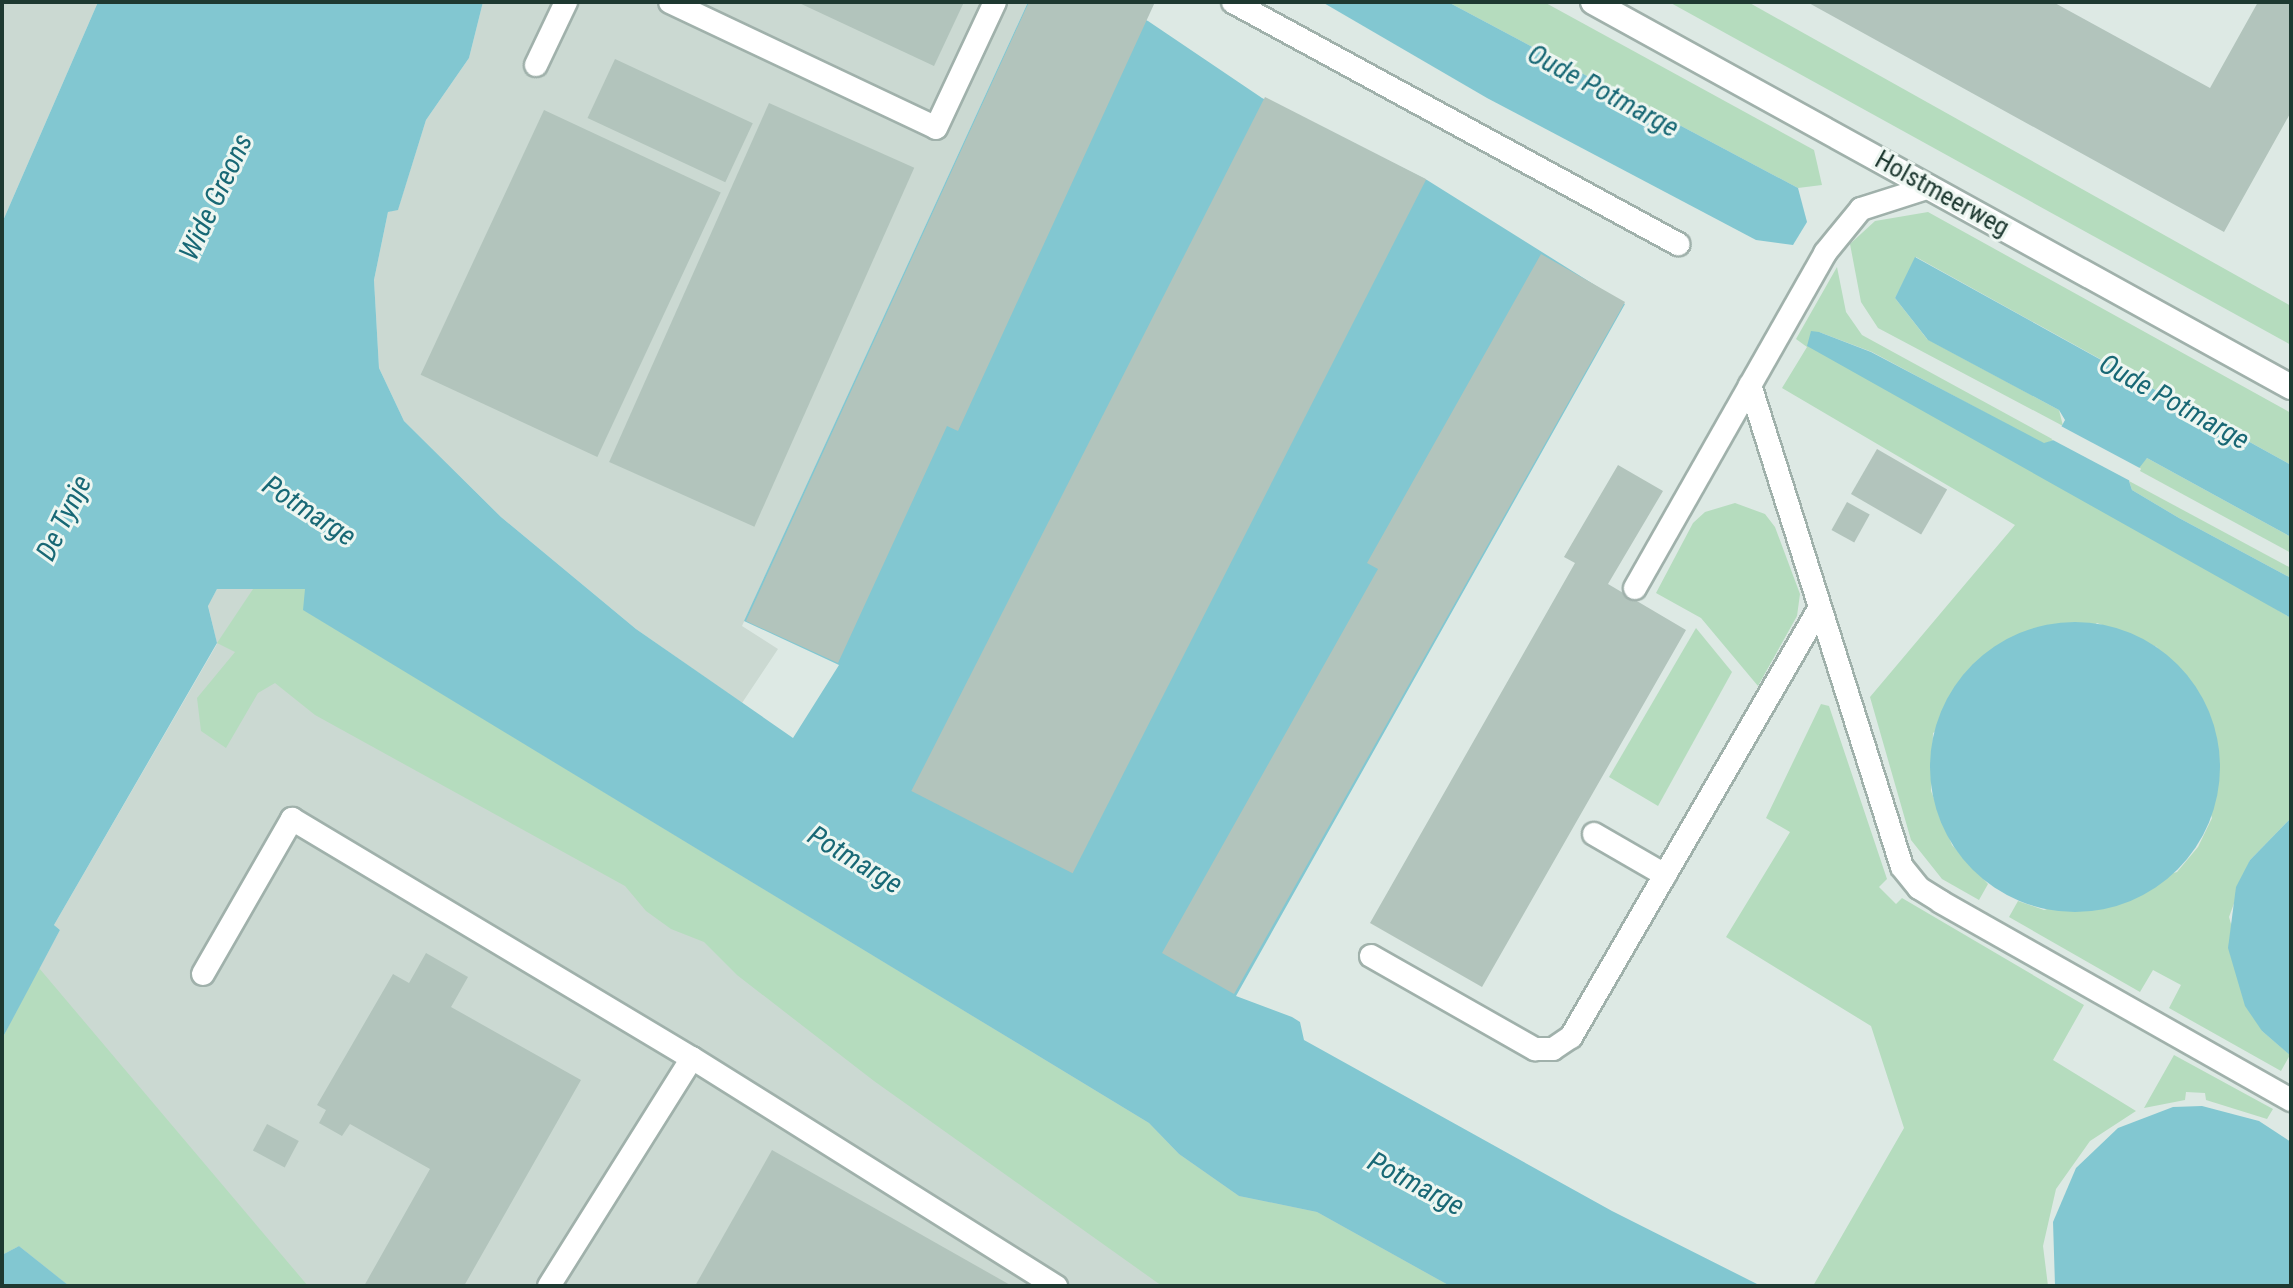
<!DOCTYPE html>
<html>
<head>
<meta charset="utf-8">
<style>
  body { margin:0 }
  #map { position:relative; width:2293px; height:1288px; overflow:hidden; background:#dde9e4; font-family:"Roboto Condensed",sans-serif }
  div>[style] { position:absolute }
  [style*='--x'] { left:calc(var(--x)*1px); top:calc(var(--y)*1px); width:calc(var(--w)*1px); rotate:calc(var(--a)*1deg) }
  .built>* { inset:0; background:#cbd9d2 }
  .green>* { inset:0; background:#b5dcbe }
  .water>* { inset:0; background:#82c7d1 }
  .round { border-radius:50% }
  .pier>* { inset:0; background:#dde9e4; transform-origin:0 0 }
  .building>* { inset:0; background:#b2c4bc; transform-origin:0 0 }
  .roads { filter:drop-shadow(2px 0 #a0b1ab) drop-shadow(-2px 0 #a0b1ab) drop-shadow(0 2px #a0b1ab) drop-shadow(0 -2px #a0b1ab) }
  .service>* { height:22px; margin:-11px; padding:0 11px; transform-origin:11px; border-radius:11px; background:#fff }
  .minor>* { height:24px; margin:-12px; padding:0 12px; transform-origin:12px; border-radius:12px; background:#fff }
  span { translate:-50% -50%; white-space:nowrap; text-align:center; line-height:1.15; -webkit-text-stroke:6px #edf6f1; paint-order:stroke }
  .street-label { font-size:26px; color:#1e3931 }
  .water-label { font-size:28px; color:#186875; font-style:italic }
  .frame { position:absolute; inset:0; border:4px solid #1e3931; pointer-events:none }
</style>
</head>
<body>
<div id="map">
  <div class="built">
    <div style="clip-path:polygon(2px 2px,98px 2px,2px 223px)"></div>
    <div style="clip-path:polygon(483px 2px,1028px 2px,742px 626px,778px 649px,742px 703px,636px 629px,501px 517px,404px 421px,379px 368px,374px 280px,388px 212px,398px 209px,426px 120px,469px 58px)"></div>
    <div style="clip-path:polygon(217px 589px,306px 589px,1450px 1286px,69px 1286px,19px 1246px,2px 1255px,6px 1029px,60px 930px,54px 925px,217px 644px,208px 605px)"></div>
  </div>
  <div class="green">
    <div style="clip-path:polygon(1448px 2px,1544px 2px,1814px 150px,1822px 185px,1798px 188px)"></div>
    <div style="clip-path:polygon(1669px 2px,1748px 2px,2291px 306px,2291px 345px)"></div>
    <div style="clip-path:polygon(1928px 212px,2291px 413px,2291px 465px,1916px 257px,1895px 298px,1927px 339px,2059px 410px,2063px 426px,1878px 328px,1861px 302px,1850px 244px,1875px 221px)"></div>
    <div style="clip-path:polygon(1837px 267px,1846px 312px,1862px 335px,2054px 440px,2044px 444px,1872px 352px,1819px 332px,2291px 618px,2291px 818px,2250px 860px,2229px 917px,2262px 1031px,2290px 1055px,2281px 1071px,2169px 1008px,2181px 985px,2153px 970px,2140px 992px,2009px 917px,2018px 901px,2044px 910px,2177px 872px,2198px 847px,2212px 818px,2157px 647px,2097px 623px,1933px 733px,1931px 791px,1952px 845px,1988px 884px,1979px 900px,1942px 879px,1911px 840px,1870px 697px,2015px 525px,1782px 388px,1807px 347px,1796px 339px)"></div>
    <div style="clip-path:polygon(2147px 458px,2291px 537px,2291px 553px,2140px 471px,2137px 467px)"></div>
    <div style="clip-path:polygon(2129px 481px,2291px 568px,2291px 578px,2179px 518px,2132px 490px)"></div>
    <div style="clip-path:polygon(1735px 503px,1765px 514px,1775px 527px,1800px 594px,1797px 616px,1758px 686px,1701px 618px,1656px 593px,1693px 523px,1705px 512px)"></div>
    <div style="clip-path:polygon(253px 589px,306px 589px,304px 610px,1149px 1123px,1179px 1154px,1239px 1196px,1317px 1212px,1450px 1286px,1162px 1286px,874px 1081px,737px 975px,704px 942px,671px 929px,646px 911px,625px 886px,315px 715px,275px 683px,258px 693px,226px 748px,201px 731px,197px 698px,235px 652px,217px 643px)"></div>
    <div style="clip-path:polygon(1696px 628px,1732px 672px,1658px 806px,1609px 777px)"></div>
    <div style="clip-path:polygon(1821px 704px,1829px 706px,1887px 879px,1879px 887px,1896px 904px,1902px 898px,2084px 1005px,2053px 1060px,2136px 1111px,2090px 1141px,2056px 1189px,2043px 1246px,2048px 1286px,1813px 1286px,1904px 1128px,1871px 1026px,1726px 937px,1790px 832px,1766px 818px)"></div>
    <div style="clip-path:polygon(39px 968px,308px 1286px,69px 1286px,19px 1246px,2px 1255px,2px 1039px)"></div>
    <div style="clip-path:polygon(2174px 1055px,2273px 1109px,2267px 1119px,2206px 1100px,2205px 1093px,2186px 1092px,2185px 1100px,2144px 1108px)"></div>
  </div>
  <div class="water">
    <div style="clip-path:polygon(98px 2px,483px 2px,469px 58px,426px 120px,398px 210px,388px 212px,374px 280px,379px 368px,404px 421px,501px 517px,636px 629px,793px 738px,839px 665px,744px 621px,1028px 2px,1107px 2px,1148px 21px,1262px 98px,1427px 180px,1625px 304px,1236px 996px,1292px 1017px,1300px 1022px,1304px 1040px,1612px 1211px,1761px 1286px,1450px 1286px,1317px 1212px,1239px 1196px,1179px 1154px,1149px 1123px,303px 610px,305px 589px,217px 589px,208px 606px,217px 643px,54px 925px,60px 930px,2px 1039px,2px 223px)"></div>
    <div style="clip-path:polygon(1322px 2px,1448px 2px,1798px 188px,1807px 222px,1793px 245px,1756px 240px,1487px 98px)"></div>
    <div style="clip-path:polygon(1915px 257px,2291px 465px,2291px 537px,2147px 458px,2129px 481px,2132px 490px,2179px 518px,2291px 578px,2291px 618px,1807px 346px,1811px 331px,1819px 332px,1871px 352px,2044px 443px,2054px 440px,2065px 420px,2059px 410px,1928px 340px,1895px 298px)"></div>
    <div class="round" style="left:1930px;top:622px;width:290px;height:290px"></div>
    <div style="clip-path:polygon(2291px 818px,2291px 1056px,2262px 1031px,2245px 1006px,2228px 948px,2236px 887px,2250px 860px)"></div>
    <div style="clip-path:polygon(2202px 1106px,2259px 1121px,2291px 1142px,2291px 1286px,2055px 1286px,2053px 1222px,2076px 1168px,2118px 1128px,2173px 1107px)"></div>
    <div style="clip-path:polygon(19px 1246px,68px 1285px,69px 1286px,2px 1286px,2px 1255px)"></div>
  </div>
  <div class="pier">
    <div style="left:2059px;top:425px;width:93px;height:16px;rotate:28deg"></div>
  </div>
  <div class="building">
    <div style="clip-path:polygon(797px 2px,964px 2px,934px 66px)"></div>
    <div style="clip-path:polygon(1029px 2px,1155px 2px,958px 431px,947px 426px,838px 663px,746px 621px)"></div>
    <div style="clip-path:polygon(1807px 2px,2053px 2px,2210px 88px,2258px 2px,2291px 2px,2291px 112px,2224px 232px)"></div>
    <div style="left:615px;top:59px;width:152px;height:65px;rotate:25deg"></div>
    <div style="left:1265px;top:97px;width:181px;height:779px;rotate:27deg"></div>
    <div style="left:769px;top:103px;width:159px;height:393px;rotate:24deg"></div>
    <div style="left:544px;top:110px;width:195px;height:292px;rotate:25deg"></div>
    <div style="clip-path:polygon(1541px 254px,1625px 302px,1234px 994px,1162px 953px,1378px 569px,1367px 563px)"></div>
    <div style="left:1877px;top:449px;width:81px;height:52px;rotate:30deg"></div>
    <div style="clip-path:polygon(1618px 465px,1663px 491px,1608px 584px,1686px 630px,1482px 987px,1370px 923px,1575px 563px,1564px 557px)"></div>
    <div style="left:1847px;top:502px;width:26px;height:32px;rotate:29deg"></div>
    <div style="clip-path:polygon(426px 953px,468px 977px,451px 1007px,581px 1080px,464px 1286px,364px 1286px,430px 1169px,350px 1124px,342px 1136px,319px 1123px,326px 1110px,317px 1105px,393px 974px,409px 983px)"></div>
    <div style="left:267px;top:1124px;width:36px;height:30px;rotate:28deg"></div>
    <div style="clip-path:polygon(772px 1150px,1012px 1286px,695px 1286px)"></div>
  </div>
  <div class="roads">
    <div class="service">
      <div style="--x:670;--y:2;--w:294;--a:25.3"></div>
      <div style="--x:936;--y:128;--w:139;--a:-64.9"></div>
      <div style="--x:1233;--y:2;--w:507;--a:28.54"></div>
      <div style="--x:536;--y:65;--w:70;--a:-64.5"></div>
      <div style="--x:1750;--y:385;--w:505;--a:72.5"></div>
      <div style="--x:1902;--y:867;--w:27;--a:51"></div>
      <div style="--x:1919;--y:888;--w:26;--a:32"></div>
      <div style="--x:1941;--y:902;--w:402;--a:29.5"></div>
      <div style="--x:1635;--y:588;--w:385;--a:-60.4"></div>
      <div style="--x:1825;--y:253;--w:57;--a:-50.7"></div>
      <div style="--x:1861;--y:209;--w:72;--a:-17.7"></div>
      <div style="--x:1594;--y:834;--w:82;--a:30"></div>
      <div style="--x:1371;--y:956;--w:189;--a:29.6"></div>
      <div style="--x:1535;--y:1049;--w:18;--a:0"></div>
      <div style="--x:1553;--y:1049;--w:22;--a:-34"></div>
      <div style="--x:1571;--y:1037;--w:495;--a:-59.9"></div>
      <div style="--x:203;--y:974;--w:179;--a:-60.1"></div>
      <div style="--x:292;--y:819;--w:466;--a:30.9"></div>
      <div style="--x:549;--y:1286;--w:269;--a:-57.9"></div>
      <div style="--x:692;--y:1058;--w:430;--a:32.1"></div>
    </div>
    <div class="minor">
      <div style="--x:1593;--y:2;--w:797;--a:28.88"></div>
    </div>
  </div>
  <div class="street-label">
    <span style="left:1942px;top:194px;rotate:29deg">Holstmeerweg</span>
  </div>
  <div class="water-label">
    <span style="left:1603px;top:91px;rotate:28deg">Oude Potmarge</span>
    <span style="left:216px;top:197px;rotate:-65deg">Wide Greons</span>
    <span style="left:2174px;top:402px;rotate:29deg">Oude Potmarge</span>
    <span style="left:309px;top:511px;rotate:33deg">Potmarge</span>
    <span style="left:64px;top:518px;rotate:-64deg">De Tynje</span>
    <span style="left:855px;top:860px;rotate:31deg">Potmarge</span>
    <span style="left:1416px;top:1184px;rotate:28deg">Potmarge</span>
  </div>
  <div class="frame"></div>
</div>
</body>
</html>
